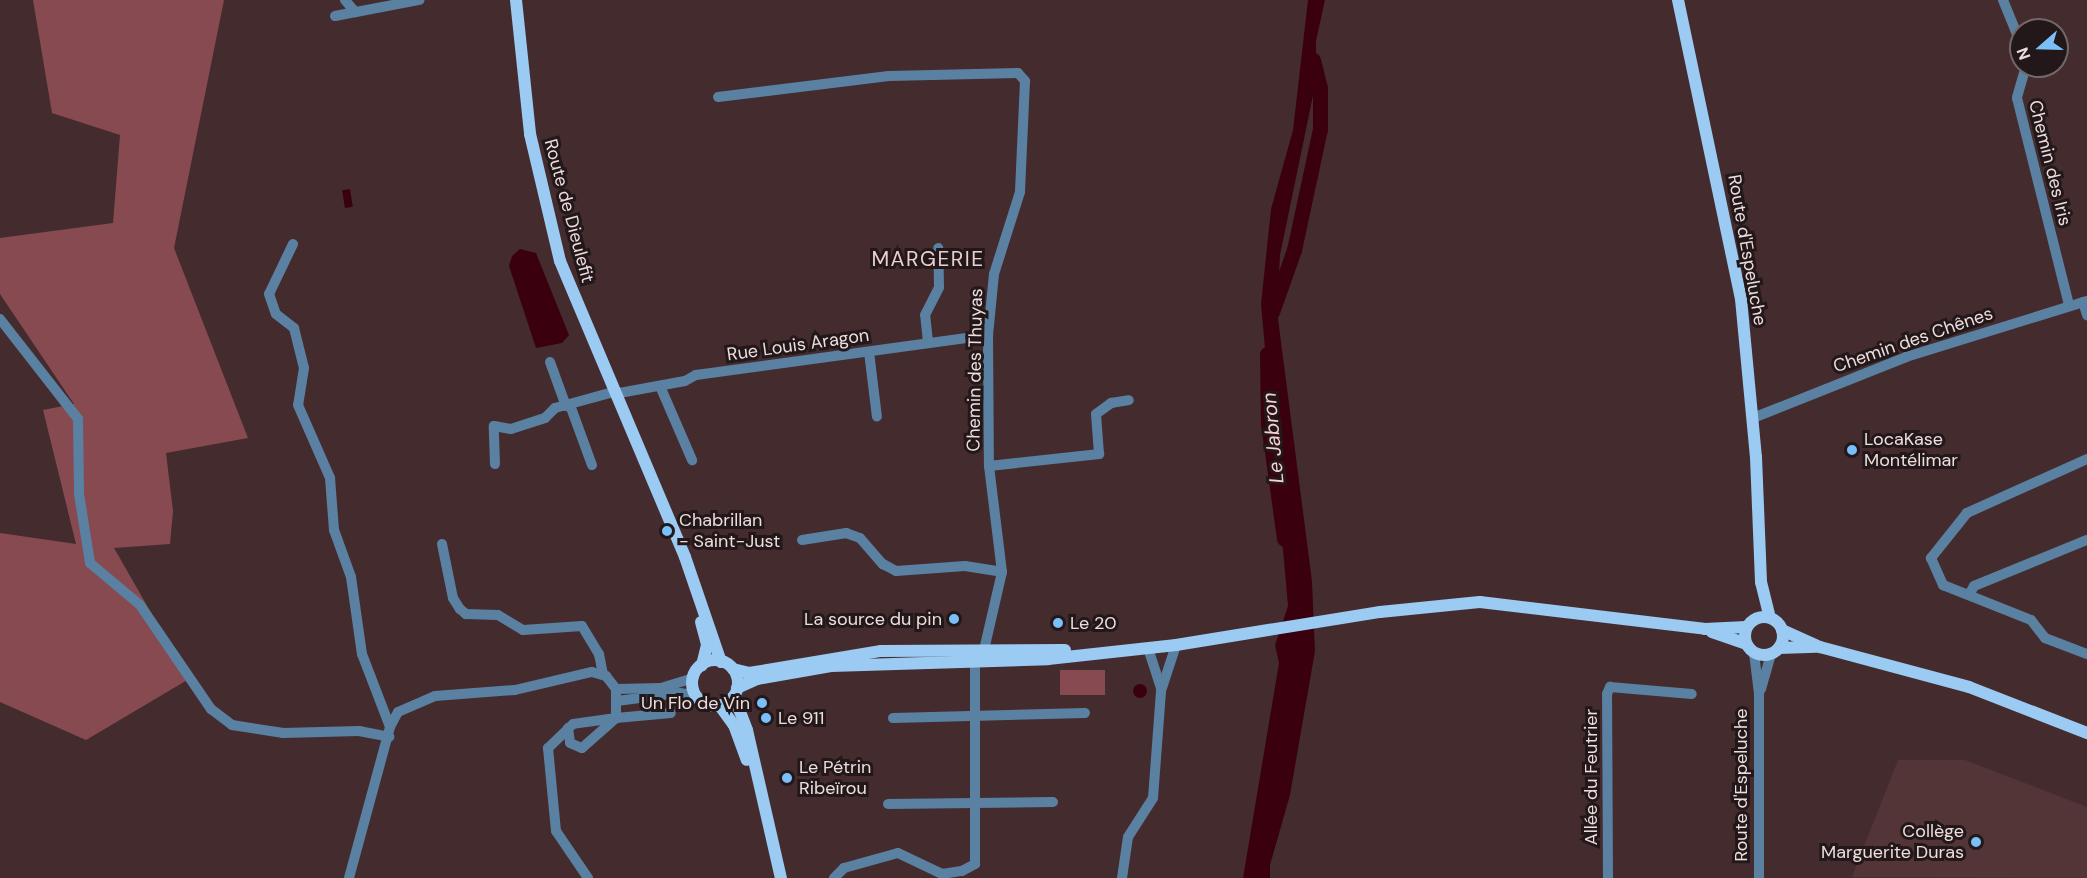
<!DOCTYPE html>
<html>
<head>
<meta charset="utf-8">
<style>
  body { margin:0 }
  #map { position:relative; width:2087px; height:878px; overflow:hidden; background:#442c2e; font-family:"DM Sans",sans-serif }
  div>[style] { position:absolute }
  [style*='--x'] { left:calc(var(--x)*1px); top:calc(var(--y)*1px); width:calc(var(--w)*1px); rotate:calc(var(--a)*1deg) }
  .built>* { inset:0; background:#533437 }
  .green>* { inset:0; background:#874a50; transform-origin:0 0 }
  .water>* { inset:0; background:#3b000e; transform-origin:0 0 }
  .round { border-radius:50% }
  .river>* { height:15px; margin:-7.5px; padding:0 7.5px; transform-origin:7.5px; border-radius:7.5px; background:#3b000e }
  .minor>* { height:10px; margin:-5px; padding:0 5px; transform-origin:5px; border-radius:5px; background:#5a81a2 }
  .major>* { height:12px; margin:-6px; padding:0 6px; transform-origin:6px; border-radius:6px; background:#9bcaf3 }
  .major>.ring { margin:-6px; padding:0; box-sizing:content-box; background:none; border:12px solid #9bcaf3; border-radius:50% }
  .dots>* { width:16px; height:16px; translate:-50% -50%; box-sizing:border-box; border:3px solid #231819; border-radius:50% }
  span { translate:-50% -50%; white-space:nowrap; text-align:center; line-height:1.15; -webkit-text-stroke:6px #231819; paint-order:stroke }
  .street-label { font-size:18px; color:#edddde }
  .poi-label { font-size:18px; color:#edddde }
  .left { translate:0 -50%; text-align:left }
  .right { translate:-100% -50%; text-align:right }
  .water-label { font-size:20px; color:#f9cfd1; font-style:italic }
  .quarter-label { font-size:21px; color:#edced0; letter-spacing:1.5px }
  .north { position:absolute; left:2009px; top:18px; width:60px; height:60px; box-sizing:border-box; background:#231819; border:2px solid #746768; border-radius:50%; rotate:250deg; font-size:16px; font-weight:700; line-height:24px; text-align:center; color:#edddde }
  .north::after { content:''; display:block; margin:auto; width:21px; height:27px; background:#7abff8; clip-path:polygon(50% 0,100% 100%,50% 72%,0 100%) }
</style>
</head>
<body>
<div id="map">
  <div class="built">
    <div style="clip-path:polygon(1898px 760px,1965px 760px,2087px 807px,2087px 878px,1852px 877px)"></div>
  </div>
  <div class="green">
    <div style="clip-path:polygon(33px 0,224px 0,174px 248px,248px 438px,166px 453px,173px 511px,170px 544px,114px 548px,189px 679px,86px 740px,0 702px,0 533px,76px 544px,43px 410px,74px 404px,0 294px,0 238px,113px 223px,120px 135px,52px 113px)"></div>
    <div style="left:1060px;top:670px;width:45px;height:25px"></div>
  </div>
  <div class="water">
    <div style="clip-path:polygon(1308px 0,1325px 0,1316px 41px,1316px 81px,1280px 255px,1277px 311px,1312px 581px,1315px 651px,1290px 795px,1270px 865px,1270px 878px,1243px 878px,1279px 663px,1275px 645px,1288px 606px,1261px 304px,1271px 209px,1293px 130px)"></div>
    <div style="left:350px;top:189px;width:18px;height:8px;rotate:81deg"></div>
    <div style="clip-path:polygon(520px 249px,536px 253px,569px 335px,562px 343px,536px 348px,509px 266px,512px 256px)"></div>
    <div class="round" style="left:1133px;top:684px;width:14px;height:14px"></div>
  </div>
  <div class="river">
    <div style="--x:1272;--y:312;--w:66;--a:-70.5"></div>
    <div style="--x:1294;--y:250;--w:124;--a:-77.9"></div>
    <div style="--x:1320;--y:129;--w:41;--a:-90"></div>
    <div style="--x:1320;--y:88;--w:29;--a:-104"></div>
    <div style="--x:1267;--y:354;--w:69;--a:89.2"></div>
    <div style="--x:1268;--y:423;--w:117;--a:82.1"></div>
  </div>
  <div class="minor">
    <div style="--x:345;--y:0;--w:16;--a:50"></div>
    <div style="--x:2003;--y:0;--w:48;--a:67.8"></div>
    <div style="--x:335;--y:16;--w:86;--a:-10.8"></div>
    <div style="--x:2026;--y:66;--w:33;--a:106"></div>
    <div style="--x:2017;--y:98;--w:213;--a:75.9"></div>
    <div style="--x:718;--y:97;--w:172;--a:-7"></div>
    <div style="--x:889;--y:76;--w:129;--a:-1.3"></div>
    <div style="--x:1018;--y:73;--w:11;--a:49"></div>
    <div style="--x:1025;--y:81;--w:111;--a:92.6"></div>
    <div style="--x:1020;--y:192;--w:86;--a:107.6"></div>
    <div style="--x:994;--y:274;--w:61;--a:95.6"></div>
    <div style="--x:988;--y:335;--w:131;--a:89.6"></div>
    <div style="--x:989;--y:466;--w:107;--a:83"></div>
    <div style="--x:1002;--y:572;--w:84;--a:103"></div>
    <div style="--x:983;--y:654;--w:4;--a:166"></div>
    <div style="--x:293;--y:244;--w:55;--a:115.6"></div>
    <div style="--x:269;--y:294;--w:21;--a:71"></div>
    <div style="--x:276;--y:314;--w:23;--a:38"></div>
    <div style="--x:294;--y:328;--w:41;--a:76"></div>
    <div style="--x:304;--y:368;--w:37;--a:99"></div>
    <div style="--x:298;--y:405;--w:80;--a:66.3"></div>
    <div style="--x:330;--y:478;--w:52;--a:85.6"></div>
    <div style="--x:334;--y:530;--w:50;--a:70.1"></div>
    <div style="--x:351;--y:577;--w:78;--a:81.9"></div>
    <div style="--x:362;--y:654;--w:78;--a:69"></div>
    <div style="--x:390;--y:727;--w:156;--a:105.2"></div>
    <div style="--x:2083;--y:302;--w:14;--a:73"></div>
    <div style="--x:0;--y:319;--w:127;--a:52"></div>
    <div style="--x:78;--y:419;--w:75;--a:89.2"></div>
    <div style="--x:79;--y:494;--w:70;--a:80.9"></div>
    <div style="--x:90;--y:563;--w:65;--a:40"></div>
    <div style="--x:140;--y:605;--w:126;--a:55.7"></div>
    <div style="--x:211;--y:709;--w:26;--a:37"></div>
    <div style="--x:232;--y:725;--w:52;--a:8.9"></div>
    <div style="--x:283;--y:733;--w:76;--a:-1.5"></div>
    <div style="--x:359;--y:731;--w:31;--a:11"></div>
    <div style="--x:928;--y:342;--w:27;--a:-96"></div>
    <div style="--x:925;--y:315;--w:31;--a:-63"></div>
    <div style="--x:939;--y:287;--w:39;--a:-91"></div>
    <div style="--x:869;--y:352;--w:65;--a:83"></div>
    <div style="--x:550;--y:362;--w:47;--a:70"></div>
    <div style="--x:660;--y:386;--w:81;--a:66.6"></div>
    <div style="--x:614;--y:394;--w:72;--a:-10.4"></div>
    <div style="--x:685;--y:381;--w:13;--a:-29"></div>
    <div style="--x:696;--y:375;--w:295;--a:-7.8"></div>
    <div style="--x:570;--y:405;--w:64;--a:69.9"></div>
    <div style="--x:1753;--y:418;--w:165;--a:-21.7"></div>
    <div style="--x:1906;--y:357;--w:189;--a:-17.2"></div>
    <div style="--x:2087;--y:459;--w:132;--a:155.8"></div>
    <div style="--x:1967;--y:513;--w:58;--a:128.7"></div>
    <div style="--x:1931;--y:558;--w:30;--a:66"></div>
    <div style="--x:1943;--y:585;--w:95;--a:21.7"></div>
    <div style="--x:2031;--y:620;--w:23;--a:52"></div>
    <div style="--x:2045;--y:638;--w:45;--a:20.9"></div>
    <div style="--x:495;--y:464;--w:38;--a:-92"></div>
    <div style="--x:494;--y:426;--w:17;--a:10"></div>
    <div style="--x:511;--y:429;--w:36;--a:-18"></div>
    <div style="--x:545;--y:418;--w:14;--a:-45"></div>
    <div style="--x:555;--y:408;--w:60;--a:-15.4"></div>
    <div style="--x:989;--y:466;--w:111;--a:-6.2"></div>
    <div style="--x:1099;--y:454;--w:40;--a:-94.3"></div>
    <div style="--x:1096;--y:414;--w:19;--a:-36"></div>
    <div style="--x:1111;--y:403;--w:18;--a:-9"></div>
    <div style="--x:802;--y:540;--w:45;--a:-9"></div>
    <div style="--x:846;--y:533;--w:15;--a:20"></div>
    <div style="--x:860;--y:538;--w:35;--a:49"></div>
    <div style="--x:883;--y:564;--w:15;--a:28"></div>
    <div style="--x:896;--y:571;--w:69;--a:-4.1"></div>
    <div style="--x:965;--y:566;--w:37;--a:9"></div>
    <div style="--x:442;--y:544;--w:55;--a:78.5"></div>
    <div style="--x:453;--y:598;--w:13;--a:58"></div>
    <div style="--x:460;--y:609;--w:8;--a:40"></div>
    <div style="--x:466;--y:614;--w:32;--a:2"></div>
    <div style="--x:498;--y:615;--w:29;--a:31"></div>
    <div style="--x:523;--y:630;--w:59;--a:-3.9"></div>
    <div style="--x:582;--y:626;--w:33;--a:59"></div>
    <div style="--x:599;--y:654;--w:20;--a:79"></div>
    <div style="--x:1969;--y:595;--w:10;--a:-61"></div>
    <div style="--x:1974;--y:586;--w:122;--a:-22.2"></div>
    <div style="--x:1148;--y:648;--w:42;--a:72"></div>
    <div style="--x:1754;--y:653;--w:39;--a:83"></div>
    <div style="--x:1759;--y:692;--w:186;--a:90"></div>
    <div style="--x:616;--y:689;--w:45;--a:-1.3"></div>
    <div style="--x:661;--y:688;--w:34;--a:-17"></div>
    <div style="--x:1761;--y:689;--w:36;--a:-74"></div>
    <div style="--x:617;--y:701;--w:63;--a:-7.4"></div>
    <div style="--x:679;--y:693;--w:17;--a:7"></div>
    <div style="--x:893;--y:718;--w:192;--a:-1.5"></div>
    <div style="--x:390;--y:727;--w:17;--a:-62"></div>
    <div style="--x:398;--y:712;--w:40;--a:-23.4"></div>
    <div style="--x:435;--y:696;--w:80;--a:-4.3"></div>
    <div style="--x:515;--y:690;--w:79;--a:-13.2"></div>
    <div style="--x:592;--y:672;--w:15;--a:16"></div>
    <div style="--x:606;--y:676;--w:16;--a:52"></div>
    <div style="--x:616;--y:689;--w:29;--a:90"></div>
    <div style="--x:616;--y:718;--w:43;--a:172.1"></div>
    <div style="--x:573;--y:724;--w:35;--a:136"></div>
    <div style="--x:548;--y:748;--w:83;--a:84.5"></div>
    <div style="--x:556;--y:831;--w:57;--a:55.8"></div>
    <div style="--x:568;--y:728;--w:15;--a:82"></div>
    <div style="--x:570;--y:743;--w:13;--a:23"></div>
    <div style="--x:582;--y:748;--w:45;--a:-41.4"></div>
    <div style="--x:616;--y:718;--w:55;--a:-5.2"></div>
    <div style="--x:888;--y:804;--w:165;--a:-0.7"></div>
    <div style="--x:834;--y:878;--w:14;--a:-45"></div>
    <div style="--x:844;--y:868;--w:56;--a:-15.5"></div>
    <div style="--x:898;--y:853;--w:49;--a:25.5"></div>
    <div style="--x:942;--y:874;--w:20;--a:-9"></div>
    <div style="--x:962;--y:871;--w:15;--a:-28"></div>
    <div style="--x:975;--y:864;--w:204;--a:-90"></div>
    <div style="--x:1122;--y:878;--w:41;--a:-81.7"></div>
    <div style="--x:1128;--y:837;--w:46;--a:-57.3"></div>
    <div style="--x:1153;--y:798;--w:107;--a:-85.7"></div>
    <div style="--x:1161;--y:691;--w:48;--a:-71.9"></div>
    <div style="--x:1608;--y:878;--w:184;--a:-90.3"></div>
    <div style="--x:1607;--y:694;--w:8;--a:-67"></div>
    <div style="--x:1610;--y:687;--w:82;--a:4.9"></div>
  </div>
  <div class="major">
    <div style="--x:516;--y:0;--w:135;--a:84"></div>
    <div style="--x:530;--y:134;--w:130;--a:76.7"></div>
    <div style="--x:560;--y:261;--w:321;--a:67.1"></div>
    <div style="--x:685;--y:557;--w:111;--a:71.1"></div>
    <div style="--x:1678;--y:0;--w:306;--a:78.1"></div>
    <div style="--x:1741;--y:299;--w:159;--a:84.6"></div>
    <div style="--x:1756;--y:457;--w:125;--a:87.7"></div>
    <div style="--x:1761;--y:582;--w:36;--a:76"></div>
    <div class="ring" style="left:1745px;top:617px;width:26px;height:26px"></div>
    <div style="--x:701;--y:622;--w:24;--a:75"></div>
    <div style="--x:707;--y:645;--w:21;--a:104"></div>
    <div style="--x:1782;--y:630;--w:42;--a:24.1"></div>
    <div style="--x:1820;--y:647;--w:154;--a:15"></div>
    <div style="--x:1969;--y:687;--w:127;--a:21.3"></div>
    <div style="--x:1712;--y:632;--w:36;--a:19"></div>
    <div style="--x:1779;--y:648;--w:37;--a:-2"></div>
    <div class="ring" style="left:692px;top:660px;width:34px;height:34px"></div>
    <div style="--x:733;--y:669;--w:16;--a:14"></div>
    <div style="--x:749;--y:673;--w:134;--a:-9.5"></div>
    <div style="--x:881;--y:651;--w:184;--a:-0.3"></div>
    <div style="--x:737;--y:688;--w:22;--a:-24"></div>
    <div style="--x:757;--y:679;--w:75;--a:-10"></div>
    <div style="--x:831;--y:666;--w:217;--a:-1.8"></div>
    <div style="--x:1048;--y:659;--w:129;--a:-6.2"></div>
    <div style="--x:1176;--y:645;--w:207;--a:-9.2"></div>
    <div style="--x:1380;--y:612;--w:100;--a:-5.7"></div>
    <div style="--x:1480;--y:602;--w:227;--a:6.8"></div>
    <div style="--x:1705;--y:629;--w:41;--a:-2.8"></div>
    <div style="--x:734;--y:696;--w:36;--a:69"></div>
    <div style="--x:747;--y:730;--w:152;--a:77.1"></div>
    <div style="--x:720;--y:706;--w:24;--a:54"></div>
    <div style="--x:734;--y:725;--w:37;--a:70"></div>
  </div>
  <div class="dots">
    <div style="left:1852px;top:450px;background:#7abff8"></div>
    <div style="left:667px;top:531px;background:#7abff8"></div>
    <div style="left:954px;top:619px;background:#7abff8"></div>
    <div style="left:1058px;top:623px;background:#7abff8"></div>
    <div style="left:762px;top:703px;background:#7abff8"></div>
    <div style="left:766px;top:718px;background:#7abff8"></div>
    <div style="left:787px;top:778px;background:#7abff8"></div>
    <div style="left:1976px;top:842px;background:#7abff8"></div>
  </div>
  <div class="street-label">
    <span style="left:2050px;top:163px;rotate:76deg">Chemin des Iris</span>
    <span style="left:569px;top:211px;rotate:75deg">Route de Dieulefit</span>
    <span style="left:1747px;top:250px;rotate:80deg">Route d'Espeluche</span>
    <span style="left:1913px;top:340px;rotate:-19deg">Chemin des Chênes</span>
    <span style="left:798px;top:345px;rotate:-8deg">Rue Louis Aragon</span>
    <span style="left:975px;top:370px;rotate:-89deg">Chemin des Thuyas</span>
    <span style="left:1591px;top:777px;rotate:-90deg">Allée du Feutrier</span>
    <span style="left:1741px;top:785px;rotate:-90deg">Route d'Espeluche</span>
  </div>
  <div class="poi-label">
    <span class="left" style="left:1864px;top:450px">LocaKase<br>Montélimar</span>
    <span class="left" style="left:679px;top:531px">Chabrillan<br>- Saint-Just</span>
    <span class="right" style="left:942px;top:619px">La source du pin</span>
    <span class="left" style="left:1070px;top:623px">Le 20</span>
    <span class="right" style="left:750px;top:703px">Un Flo de Vin</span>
    <span class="left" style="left:778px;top:718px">Le 911</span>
    <span class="left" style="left:799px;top:778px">Le Pétrin<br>Ribeïrou</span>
    <span class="right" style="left:1964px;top:842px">Collège<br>Marguerite Duras</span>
  </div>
  <div class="water-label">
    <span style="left:1273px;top:438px;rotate:-95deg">Le Jabron</span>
  </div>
  <div class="quarter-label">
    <span style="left:928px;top:259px">MARGERIE</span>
  </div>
  <div class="north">N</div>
</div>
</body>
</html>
